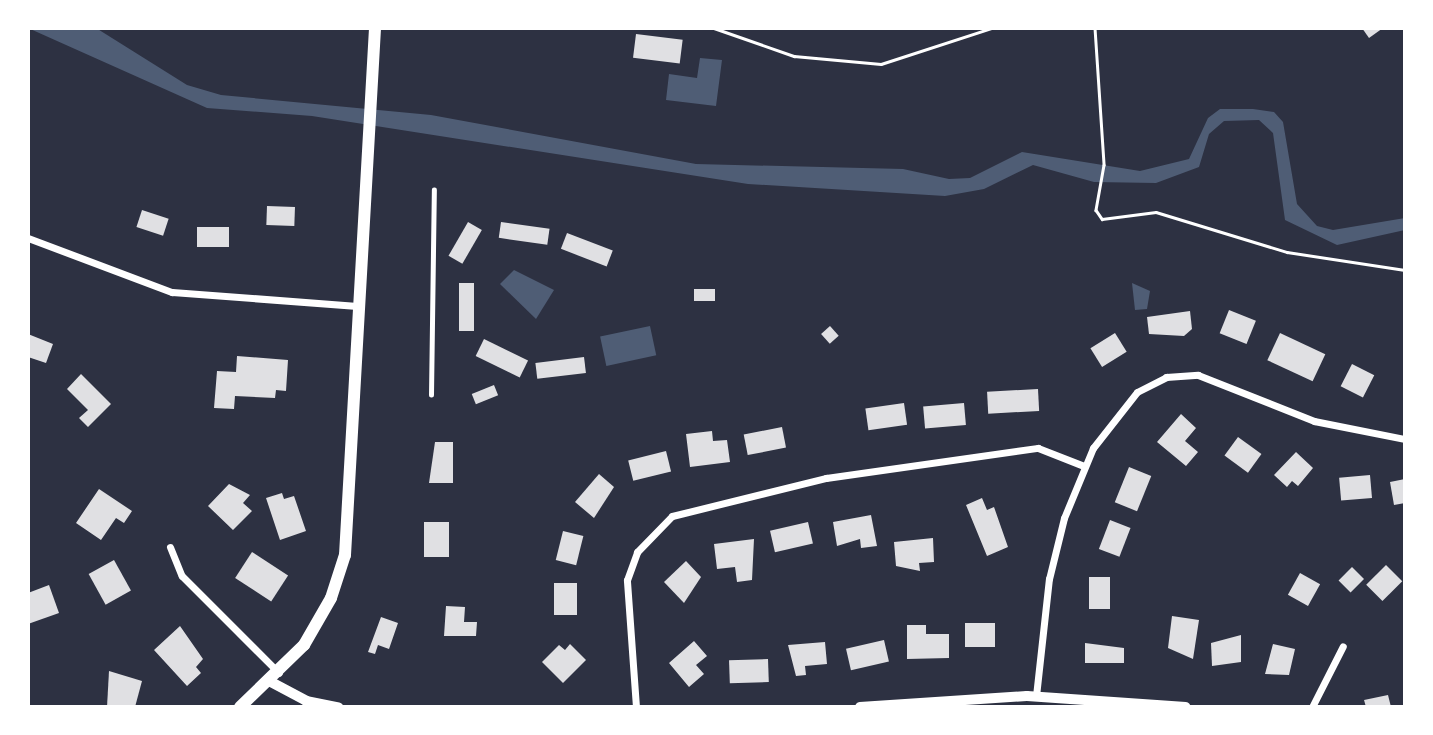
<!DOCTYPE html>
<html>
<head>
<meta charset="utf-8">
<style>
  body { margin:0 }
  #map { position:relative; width:1433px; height:735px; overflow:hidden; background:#2d3142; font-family:Poppins,sans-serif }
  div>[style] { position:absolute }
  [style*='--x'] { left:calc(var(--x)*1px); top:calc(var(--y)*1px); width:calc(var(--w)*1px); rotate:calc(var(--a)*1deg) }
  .water>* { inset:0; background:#4f5d75; transform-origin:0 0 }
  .building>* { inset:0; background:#e0e0e3; transform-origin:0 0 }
  .path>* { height:2.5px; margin:-1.25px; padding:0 1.25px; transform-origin:1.25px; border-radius:1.25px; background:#fff }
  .service>* { height:4.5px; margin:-2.25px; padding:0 2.25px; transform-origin:2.25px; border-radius:2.25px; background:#fff }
  .minor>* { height:7px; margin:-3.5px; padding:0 3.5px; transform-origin:3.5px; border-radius:3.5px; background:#fff }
  .tertiary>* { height:10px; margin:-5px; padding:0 5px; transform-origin:5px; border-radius:5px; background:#fff }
  .secondary>* { height:12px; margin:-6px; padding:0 6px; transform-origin:6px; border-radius:6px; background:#fff }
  span { translate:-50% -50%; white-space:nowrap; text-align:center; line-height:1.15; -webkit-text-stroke:7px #fff; paint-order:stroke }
  .frame { position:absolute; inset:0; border:30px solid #fff; pointer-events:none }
</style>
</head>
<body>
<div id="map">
  <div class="water">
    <div style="clip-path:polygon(28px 28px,96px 28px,187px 85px,221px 95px,431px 115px,696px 164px,903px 169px,949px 179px,970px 178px,1022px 152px,1140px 171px,1189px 159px,1208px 118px,1220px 109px,1253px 109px,1274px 112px,1283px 122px,1297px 204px,1317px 226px,1333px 230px,1405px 218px,1405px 230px,1337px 245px,1285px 220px,1273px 133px,1259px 120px,1224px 121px,1209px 134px,1199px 167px,1156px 183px,1094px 182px,1033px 165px,984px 189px,945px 196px,748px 184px,312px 116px,207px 108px)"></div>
    <div style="clip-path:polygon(700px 58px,722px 60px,716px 106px,666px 100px,669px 74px,697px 78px)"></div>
    <div style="clip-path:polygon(514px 270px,554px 290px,536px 319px,500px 284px)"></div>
    <div style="clip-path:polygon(1132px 283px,1150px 291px,1147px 309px,1135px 310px)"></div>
    <div style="left:650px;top:326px;width:30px;height:51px;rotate:78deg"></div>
  </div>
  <div class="building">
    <div style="clip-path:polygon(1362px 28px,1383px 28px,1369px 38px)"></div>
    <div style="left:636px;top:34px;width:47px;height:24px;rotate:7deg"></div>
    <div style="left:267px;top:206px;width:28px;height:19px;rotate:2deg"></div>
    <div style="left:142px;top:210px;width:28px;height:18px;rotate:18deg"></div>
    <div style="left:468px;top:222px;width:16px;height:39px;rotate:30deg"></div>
    <div style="left:501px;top:222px;width:49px;height:16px;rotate:8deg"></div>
    <div style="left:197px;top:227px;width:32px;height:20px"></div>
    <div style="left:567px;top:233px;width:49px;height:17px;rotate:21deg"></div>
    <div style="left:459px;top:283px;width:15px;height:48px"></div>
    <div style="left:694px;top:289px;width:21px;height:12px"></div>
    <div style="left:1229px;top:310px;width:29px;height:25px;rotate:22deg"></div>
    <div style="clip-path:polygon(1190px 311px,1192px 329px,1184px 336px,1149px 334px,1147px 317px)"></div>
    <div style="left:830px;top:326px;width:13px;height:12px;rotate:48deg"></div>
    <div style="left:1115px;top:333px;width:22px;height:29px;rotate:58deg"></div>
    <div style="left:1280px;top:333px;width:50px;height:30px;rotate:25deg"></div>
    <div style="clip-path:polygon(28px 334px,53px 344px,46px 363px,28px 357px)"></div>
    <div style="left:484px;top:339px;width:49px;height:19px;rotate:26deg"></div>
    <div style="clip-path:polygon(237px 356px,288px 360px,286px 391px,276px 390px,275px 398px,235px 396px,234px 409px,214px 408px,217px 371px,236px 372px)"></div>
    <div style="left:584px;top:357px;width:16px;height:49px;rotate:83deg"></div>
    <div style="left:1352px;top:364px;width:25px;height:25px;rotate:27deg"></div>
    <div style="clip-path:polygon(81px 374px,111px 404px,88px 427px,79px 418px,88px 410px,67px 389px)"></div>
    <div style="left:494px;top:385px;width:11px;height:24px;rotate:68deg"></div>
    <div style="left:1038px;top:389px;width:22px;height:51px;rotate:87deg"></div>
    <div style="left:904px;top:403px;width:22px;height:39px;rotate:82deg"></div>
    <div style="left:964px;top:403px;width:22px;height:41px;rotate:85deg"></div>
    <div style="clip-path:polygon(1181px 414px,1196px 428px,1185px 441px,1198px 452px,1186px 466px,1157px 442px)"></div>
    <div style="left:782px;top:427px;width:21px;height:39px;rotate:79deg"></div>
    <div style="clip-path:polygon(712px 431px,713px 441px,727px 440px,730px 462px,690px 467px,686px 434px)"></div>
    <div style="left:1238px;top:437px;width:29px;height:23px;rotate:36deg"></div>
    <div style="clip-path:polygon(435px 442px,453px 442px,453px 483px,429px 483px)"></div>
    <div style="left:666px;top:451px;width:21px;height:39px;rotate:76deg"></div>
    <div style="clip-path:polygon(1296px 452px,1313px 468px,1298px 486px,1292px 481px,1287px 487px,1274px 475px)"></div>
    <div style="left:1129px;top:467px;width:24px;height:38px;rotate:22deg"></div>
    <div style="clip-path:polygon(599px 474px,614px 487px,594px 518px,575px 502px)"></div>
    <div style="left:1370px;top:475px;width:23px;height:31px;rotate:85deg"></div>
    <div style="clip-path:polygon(1405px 479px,1405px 503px,1394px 505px,1390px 482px)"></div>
    <div style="clip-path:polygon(229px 484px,250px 495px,243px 503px,252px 511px,233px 530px,208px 506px)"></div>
    <div style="clip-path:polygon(99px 489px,132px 511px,124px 523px,116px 518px,101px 540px,76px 523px)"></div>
    <div style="clip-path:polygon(282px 493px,284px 499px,294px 496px,306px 531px,280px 540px,266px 498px)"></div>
    <div style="clip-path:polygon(982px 498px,987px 510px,994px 507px,1008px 547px,987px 556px,966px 505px)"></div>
    <div style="clip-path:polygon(871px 515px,877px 546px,861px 548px,860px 539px,837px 546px,833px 522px)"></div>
    <div style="left:1110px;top:520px;width:22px;height:31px;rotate:21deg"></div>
    <div style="left:424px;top:522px;width:25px;height:35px"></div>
    <div style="left:808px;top:522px;width:22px;height:39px;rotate:77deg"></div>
    <div style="left:563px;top:531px;width:21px;height:30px;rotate:14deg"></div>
    <div style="clip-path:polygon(933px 538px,934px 562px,919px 563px,920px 571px,896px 566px,894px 542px)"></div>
    <div style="clip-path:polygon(754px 539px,752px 580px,737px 582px,735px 567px,717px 569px,714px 544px)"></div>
    <div style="left:252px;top:552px;width:43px;height:31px;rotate:33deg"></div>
    <div style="left:114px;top:560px;width:35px;height:29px;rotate:61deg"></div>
    <div style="clip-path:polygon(686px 561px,701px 577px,684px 603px,664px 582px)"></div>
    <div style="left:1386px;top:565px;width:23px;height:28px;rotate:45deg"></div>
    <div style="left:1352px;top:567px;width:17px;height:19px;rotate:45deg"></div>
    <div style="left:1300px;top:573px;width:23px;height:25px;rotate:29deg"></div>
    <div style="left:1089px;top:577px;width:21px;height:32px"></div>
    <div style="left:554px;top:583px;width:23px;height:32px"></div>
    <div style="clip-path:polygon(49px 585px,59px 613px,28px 624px,28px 593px)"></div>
    <div style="clip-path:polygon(446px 606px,465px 607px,464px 622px,477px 622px,476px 636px,444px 636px)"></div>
    <div style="clip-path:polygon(1172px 616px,1199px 620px,1193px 659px,1168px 648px)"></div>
    <div style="clip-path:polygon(381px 617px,398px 623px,389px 649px,378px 645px,375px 654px,368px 652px)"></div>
    <div style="left:965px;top:623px;width:30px;height:24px"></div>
    <div style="clip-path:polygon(907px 625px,926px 625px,926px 634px,949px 634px,949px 658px,907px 659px)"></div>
    <div style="clip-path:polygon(180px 626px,203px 659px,196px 667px,201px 673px,187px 686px,154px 650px)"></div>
    <div style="clip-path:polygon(1241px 635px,1241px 662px,1212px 666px,1211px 643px)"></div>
    <div style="left:884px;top:640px;width:22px;height:39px;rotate:77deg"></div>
    <div style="clip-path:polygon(694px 641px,707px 656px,696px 665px,704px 674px,689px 687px,669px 663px)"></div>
    <div style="clip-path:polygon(825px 642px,827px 664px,805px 666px,806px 675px,796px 676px,788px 645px)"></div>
    <div style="clip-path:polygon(1085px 643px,1124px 648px,1124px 663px,1085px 663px)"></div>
    <div style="clip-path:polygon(570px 644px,586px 660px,563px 683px,542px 662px,559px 645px,565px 650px)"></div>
    <div style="clip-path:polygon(1273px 644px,1295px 649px,1289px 675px,1265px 674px)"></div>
    <div style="left:768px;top:659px;width:23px;height:39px;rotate:88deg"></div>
    <div style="clip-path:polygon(109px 671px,142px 681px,135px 707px,107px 707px)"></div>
    <div style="clip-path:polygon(1388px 695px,1391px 707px,1366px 707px,1364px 700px)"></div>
  </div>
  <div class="path">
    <div style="--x:714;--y:28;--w:85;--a:19.3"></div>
    <div style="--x:794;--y:56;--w:87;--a:5.3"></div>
    <div style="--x:881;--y:64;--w:117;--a:-18"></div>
    <div style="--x:1095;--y:28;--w:137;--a:86.2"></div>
    <div style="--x:1104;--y:165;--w:46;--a:100.1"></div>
    <div style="--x:1096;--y:210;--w:11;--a:56"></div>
    <div style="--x:1102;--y:219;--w:54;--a:-7.4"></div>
    <div style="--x:1156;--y:212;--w:137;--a:17"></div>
    <div style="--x:1287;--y:252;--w:119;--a:8.7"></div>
  </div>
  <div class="service">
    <div style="--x:431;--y:395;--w:205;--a:-89.2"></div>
  </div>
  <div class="minor">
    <div style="--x:28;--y:238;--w:154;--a:20.6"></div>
    <div style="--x:172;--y:292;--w:189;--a:4.3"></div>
    <div style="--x:170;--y:547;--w:31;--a:68"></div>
    <div style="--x:182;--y:576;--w:137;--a:45"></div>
    <div style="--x:1036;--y:696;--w:118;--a:-83.7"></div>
    <div style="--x:1049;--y:579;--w:63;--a:-76.2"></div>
    <div style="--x:1064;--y:518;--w:76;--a:-67.5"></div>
    <div style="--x:1093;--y:448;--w:71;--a:-51.8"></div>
    <div style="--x:1137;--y:392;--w:33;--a:-27"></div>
    <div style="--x:1166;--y:377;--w:32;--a:-4"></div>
    <div style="--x:1198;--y:375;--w:125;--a:21.6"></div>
    <div style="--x:1314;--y:421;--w:93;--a:11.2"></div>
    <div style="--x:636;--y:707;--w:127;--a:-94.1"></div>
    <div style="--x:627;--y:580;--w:30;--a:-70"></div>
    <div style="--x:637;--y:552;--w:50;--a:-45.8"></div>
    <div style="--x:672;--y:516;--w:159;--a:-13.9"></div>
    <div style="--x:826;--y:478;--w:214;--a:-8.1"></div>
    <div style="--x:1038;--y:448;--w:49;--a:21.4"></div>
    <div style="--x:1312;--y:707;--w:68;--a:-63.1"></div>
  </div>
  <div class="tertiary">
    <div style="--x:271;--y:682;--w:40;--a:28"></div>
    <div style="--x:306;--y:701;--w:33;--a:11"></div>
    <div style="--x:860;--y:707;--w:167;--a:-3.8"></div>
    <div style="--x:1027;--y:696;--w:159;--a:4"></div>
  </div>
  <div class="secondary">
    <div style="--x:240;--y:707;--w:89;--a:-44.1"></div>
    <div style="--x:304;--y:645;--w:54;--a:-60.1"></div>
    <div style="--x:331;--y:598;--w:45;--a:-72"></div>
    <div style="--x:345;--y:555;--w:528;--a:-86.74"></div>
  </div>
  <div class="frame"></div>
</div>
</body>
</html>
